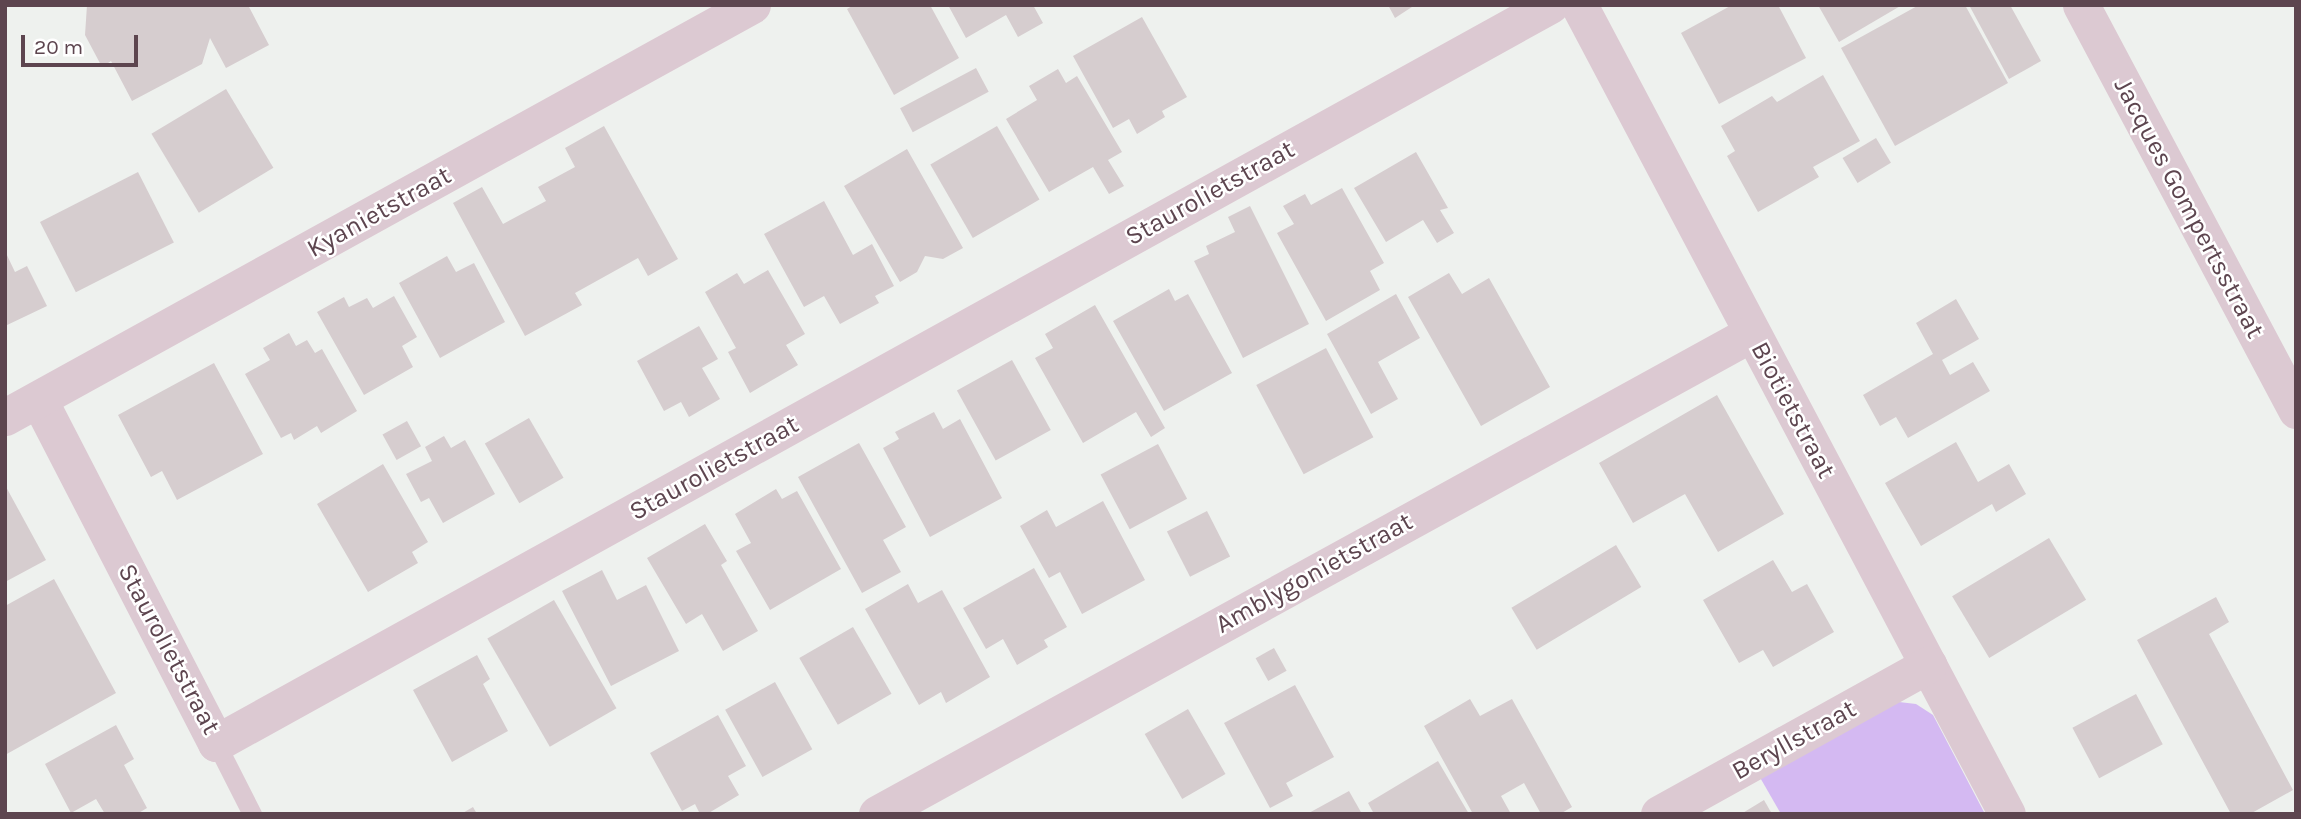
<!DOCTYPE html>
<html>
<head>
<meta charset="utf-8">
<style>
  body { margin:0 }
  #map { position:relative; width:2301px; height:819px; overflow:hidden; background:#eef1ee; font-family:Karla,sans-serif }
  div>[style] { position:absolute }
  [style*='--x'] { left:calc(var(--x)*1px); top:calc(var(--y)*1px); width:calc(var(--w)*1px); rotate:calc(var(--a)*1deg) }
  .green>* { inset:0; background:#d4b9f2 }
  .building>* { inset:0; background:#d6cdcf; transform-origin:0 0 }
  .lane>* { height:19px; margin:-9.5px; padding:0 9.5px; transform-origin:9.5px; border-radius:9.5px; background:#dcc9d2 }
  .street>* { height:37px; margin:-18.5px; padding:0 18.5px; transform-origin:18.5px; border-radius:18.5px; background:#dcc9d2 }
  span { translate:-50% -50%; white-space:nowrap; text-align:center; line-height:1.15; -webkit-text-stroke:5px #fff; paint-order:stroke }
  .street-label { font-size:26px; color:#5d454f }
  .frame { position:absolute; inset:0; border:7px solid #5d454f; pointer-events:none }
  .scale { position:absolute; left:21px; top:35px; width:117px; height:32px; box-sizing:border-box; border:4px solid #5d454f; border-top:0; padding-left:9px; font-size:21px; line-height:24px; white-space:nowrap; color:#5d454f; -webkit-text-stroke:5px #fff; paint-order:stroke }
</style>
</head>
<body>
<div id="map">
  <div class="green">
    <div style="clip-path:polygon(1899px 702px,1916px 704px,1933px 715px,1985px 814px,1781px 814px,1758px 774px)"></div>
  </div>
  <div class="building">
    <div style="clip-path:polygon(87px 5px,248px 5px,269px 45px,226px 68px,210px 38px,202px 64px,132px 101px,111px 61px,102px 67px,85px 35px)"></div>
    <div style="clip-path:polygon(854px 5px,930px 5px,959px 58px,894px 95px,847px 9px)"></div>
    <div style="clip-path:polygon(948px 5px,1033px 5px,1043px 23px,1018px 37px,1006px 15px,966px 38px)"></div>
    <div style="clip-path:polygon(1388px 5px,1415px 5px,1395px 18px)"></div>
    <div style="clip-path:polygon(1732px 5px,1778px 5px,1806px 58px,1719px 104px,1681px 33px)"></div>
    <div style="clip-path:polygon(1818px 5px,1902px 5px,1839px 42px)"></div>
    <div style="clip-path:polygon(1919px 5px,1965px 5px,2008px 83px,1895px 146px,1841px 48px)"></div>
    <div style="clip-path:polygon(1969px 5px,2010px 5px,2041px 61px,2009px 79px)"></div>
    <div style="clip-path:polygon(1142px 17px,1187px 97px,1162px 111px,1165px 117px,1137px 134px,1129px 119px,1113px 128px,1073px 56px)"></div>
    <div style="left:976px;top:68px;width:27px;height:86px;rotate:62deg"></div>
    <div style="clip-path:polygon(1058px 69px,1066px 83px,1077px 76px,1122px 152px,1108px 160px,1124px 186px,1109px 194px,1093px 167px,1049px 192px,1006px 119px,1037px 100px,1029px 86px)"></div>
    <div style="clip-path:polygon(1823px 75px,1860px 141px,1813px 167px,1819px 177px,1758px 212px,1727px 156px,1735px 151px,1721px 126px,1772px 96px,1777px 102px)"></div>
    <div style="left:226px;top:89px;width:92px;height:87px;rotate:59deg"></div>
    <div style="clip-path:polygon(604px 126px,678px 259px,648px 276px,638px 258px,575px 293px,582px 305px,525px 336px,453px 203px,482px 187px,503px 224px,546px 201px,538px 187px,575px 167px,565px 148px)"></div>
    <div style="left:997px;top:126px;width:85px;height:77px;rotate:60deg"></div>
    <div style="left:1876px;top:138px;width:29px;height:39px;rotate:59deg"></div>
    <div style="clip-path:polygon(907px 149px,963px 248px,943px 259px,925px 256px,917px 272px,900px 282px,844px 186px)"></div>
    <div style="clip-path:polygon(1416px 152px,1448px 208px,1440px 210px,1454px 233px,1437px 243px,1423px 220px,1386px 242px,1354px 188px)"></div>
    <div style="left:138px;top:172px;width:79px;height:110px;rotate:63deg"></div>
    <div style="clip-path:polygon(1342px 188px,1384px 263px,1370px 271px,1380px 290px,1326px 321px,1277px 233px,1294px 224px,1283px 206px,1305px 194px,1311px 205px)"></div>
    <div style="clip-path:polygon(824px 201px,853px 255px,872px 244px,894px 286px,875px 296px,879px 303px,840px 324px,824px 296px,804px 307px,764px 234px)"></div>
    <div style="clip-path:polygon(1250px 206px,1309px 324px,1243px 358px,1194px 261px,1209px 254px,1206px 246px,1235px 232px,1228px 217px)"></div>
    <div style="clip-path:polygon(5px 251px,15px 272px,27px 266px,47px 306px,5px 326px)"></div>
    <div style="clip-path:polygon(447px 256px,456px 272px,474px 263px,505px 322px,440px 358px,399px 283px)"></div>
    <div style="clip-path:polygon(768px 270px,805px 334px,786px 345px,798px 365px,750px 393px,728px 352px,736px 348px,705px 292px,737px 273px,744px 284px)"></div>
    <div style="clip-path:polygon(1449px 273px,1462px 294px,1489px 278px,1550px 387px,1481px 426px,1408px 297px)"></div>
    <div style="clip-path:polygon(1169px 289px,1175px 301px,1188px 294px,1232px 373px,1164px 411px,1113px 321px)"></div>
    <div style="clip-path:polygon(1396px 294px,1420px 338px,1378px 362px,1398px 399px,1371px 414px,1327px 334px)"></div>
    <div style="clip-path:polygon(394px 296px,417px 337px,402px 346px,413px 367px,364px 395px,317px 312px,344px 297px,349px 307px,367px 298px,373px 308px)"></div>
    <div style="clip-path:polygon(1956px 299px,1979px 339px,1942px 360px,1950px 375px,1973px 362px,1990px 391px,1908px 438px,1896px 417px,1880px 426px,1863px 395px,1933px 354px,1916px 323px)"></div>
    <div style="clip-path:polygon(1095px 305px,1165px 428px,1151px 437px,1136px 412px,1083px 443px,1035px 358px,1053px 348px,1045px 334px)"></div>
    <div style="clip-path:polygon(699px 326px,718px 359px,702px 368px,720px 399px,689px 417px,681px 402px,664px 411px,637px 361px)"></div>
    <div style="clip-path:polygon(289px 333px,296px 346px,307px 340px,315px 353px,322px 349px,357px 411px,321px 433px,317px 426px,294px 440px,291px 433px,281px 438px,245px 374px,270px 360px,263px 348px)"></div>
    <div style="left:1326px;top:348px;width:101px;height:79px;rotate:62deg"></div>
    <div style="left:1012px;top:360px;width:80px;height:63px;rotate:61deg"></div>
    <div style="clip-path:polygon(214px 363px,263px 454px,177px 500px,162px 471px,151px 477px,118px 415px)"></div>
    <div style="clip-path:polygon(1717px 395px,1784px 514px,1718px 552px,1685px 494px,1633px 523px,1599px 463px)"></div>
    <div style="clip-path:polygon(934px 412px,943px 429px,960px 419px,1002px 498px,930px 537px,883px 448px,899px 439px,895px 432px)"></div>
    <div style="left:529px;top:418px;width:69px;height:51px;rotate:60deg"></div>
    <div style="left:407px;top:421px;width:29px;height:28px;rotate:61deg"></div>
    <div style="clip-path:polygon(444px 436px,451px 448px,465px 440px,495px 494px,443px 523px,429px 498px,421px 502px,406px 474px,432px 461px,425px 447px)"></div>
    <div style="clip-path:polygon(1956px 442px,1978px 482px,2009px 464px,2026px 494px,1996px 512px,1992px 504px,1921px 546px,1885px 483px)"></div>
    <div style="clip-path:polygon(859px 443px,906px 527px,883px 540px,901px 572px,862px 593px,798px 477px)"></div>
    <div style="left:1158px;top:444px;width:62px;height:65px;rotate:62deg"></div>
    <div style="clip-path:polygon(383px 464px,428px 542px,412px 552px,418px 563px,368px 592px,317px 504px)"></div>
    <div style="clip-path:polygon(5px 485px,46px 560px,5px 582px)"></div>
    <div style="clip-path:polygon(776px 489px,782px 499px,797px 491px,841px 569px,770px 610px,736px 551px,751px 543px,735px 514px)"></div>
    <div style="clip-path:polygon(1103px 501px,1145px 580px,1082px 614px,1060px 572px,1049px 578px,1020px 526px,1047px 510px,1056px 527px)"></div>
    <div style="left:1207px;top:511px;width:51px;height:45px;rotate:63deg"></div>
    <div style="clip-path:polygon(705px 524px,727px 561px,721px 565px,758px 631px,723px 651px,702px 614px,686px 624px,647px 558px)"></div>
    <div style="left:2049px;top:538px;width:72px;height:113px;rotate:59deg"></div>
    <div style="left:1616px;top:545px;width:49px;height:122px;rotate:59deg"></div>
    <div style="clip-path:polygon(1773px 560px,1792px 592px,1807px 584px,1834px 632px,1773px 667px,1763px 650px,1739px 663px,1703px 600px)"></div>
    <div style="clip-path:polygon(1034px 568px,1067px 627px,1044px 640px,1048px 647px,1017px 665px,1003px 639px,986px 649px,963px 608px)"></div>
    <div style="clip-path:polygon(602px 570px,617px 600px,646px 585px,679px 651px,611px 686px,562px 591px)"></div>
    <div style="clip-path:polygon(54px 579px,116px 693px,5px 755px,5px 606px)"></div>
    <div style="clip-path:polygon(908px 584px,918px 603px,942px 590px,990px 677px,946px 703px,941px 692px,919px 705px,865px 609px)"></div>
    <div style="clip-path:polygon(2216px 597px,2229px 622px,2209px 634px,2293px 790px,2250px 814px,2231px 814px,2137px 640px)"></div>
    <div style="left:554px;top:600px;width:125px;height:77px;rotate:60deg"></div>
    <div style="left:853px;top:627px;width:77px;height:62px;rotate:60deg"></div>
    <div style="left:1274px;top:648px;width:26px;height:21px;rotate:61deg"></div>
    <div style="clip-path:polygon(477px 655px,490px 679px,483px 684px,508px 731px,452px 762px,413px 690px)"></div>
    <div style="left:775px;top:682px;width:77px;height:57px;rotate:61deg"></div>
    <div style="clip-path:polygon(1295px 685px,1334px 757px,1286px 783px,1293px 796px,1270px 808px,1224px 723px)"></div>
    <div style="left:2136px;top:694px;width:57px;height:72px;rotate:62deg"></div>
    <div style="clip-path:polygon(1470px 699px,1480px 716px,1512px 699px,1572px 807px,1560px 814px,1541px 814px,1524px 783px,1501px 796px,1511px 814px,1473px 814px,1424px 726px)"></div>
    <div style="left:1188px;top:709px;width:75px;height:50px;rotate:60deg"></div>
    <div style="clip-path:polygon(718px 715px,746px 766px,728px 776px,739px 795px,707px 814px,700px 814px,695px 804px,682px 811px,650px 753px)"></div>
    <div style="clip-path:polygon(116px 725px,134px 759px,124px 765px,147px 808px,137px 814px,105px 814px,96px 799px,71px 813px,45px 764px)"></div>
    <div style="clip-path:polygon(1438px 761px,1469px 814px,1374px 814px,1368px 803px)"></div>
    <div style="clip-path:polygon(1349px 791px,1362px 814px,1307px 814px)"></div>
    <div style="clip-path:polygon(1764px 800px,1772px 814px,1741px 814px)"></div>
    <div style="clip-path:polygon(473px 807px,477px 814px,461px 814px)"></div>
  </div>
  <div class="lane">
    <div style="--x:216;--y:743;--w:80;--a:63.1"></div>
  </div>
  <div class="street">
    <div style="--x:1579;--y:5;--w:915;--a:62.12"></div>
    <div style="--x:2081;--y:5;--w:459;--a:62"></div>
    <div style="--x:39;--y:400;--w:386;--a:62.7"></div>
    <div style="--x:216;--y:743;--w:1525;--a:-28.95"></div>
    <div style="--x:5;--y:417;--w:853;--a:-28.88"></div>
    <div style="--x:877;--y:814;--w:998;--a:-28.8"></div>
    <div style="--x:1659;--y:814;--w:308;--a:-29"></div>
  </div>
  <div class="street-label">
    <span style="left:1210px;top:193px;rotate:-29deg">Staurolietstraat</span>
    <span style="left:2189px;top:208px;rotate:62deg">Jacques Gompertsstraat</span>
    <span style="left:379px;top:212px;rotate:-29deg">Kyanietstraat</span>
    <span style="left:1793px;top:410px;rotate:62deg">Biotietstraat</span>
    <span style="left:714px;top:468px;rotate:-29deg">Staurolietstraat</span>
    <span style="left:1314px;top:573px;rotate:-29deg">Amblygonietstraat</span>
    <span style="left:169px;top:649px;rotate:62deg">Staurolietstraat</span>
    <span style="left:1794px;top:740px;rotate:-29deg">Beryllstraat</span>
  </div>
  <div class="frame"></div>
  <div class="scale">20 m</div>
</div>
</body>
</html>
